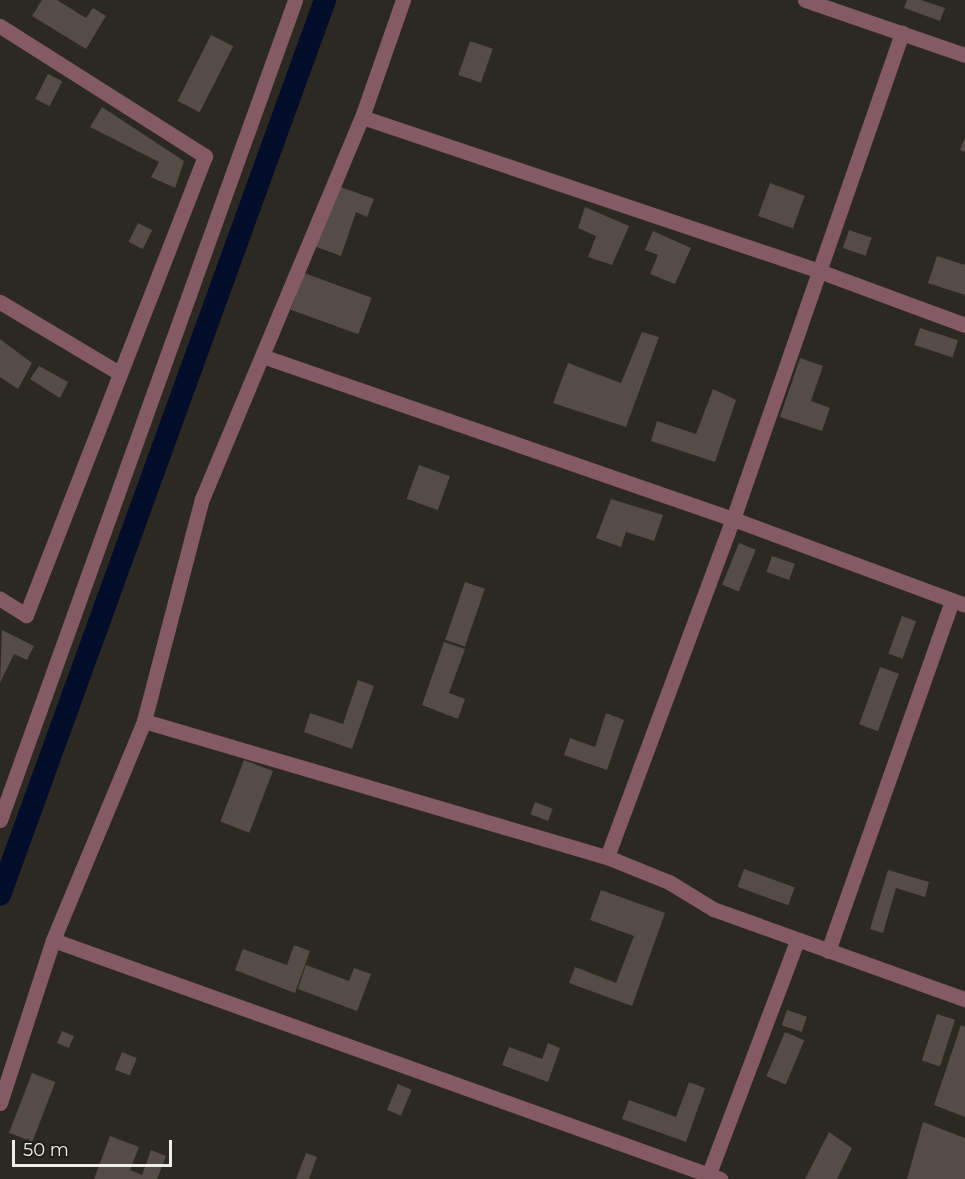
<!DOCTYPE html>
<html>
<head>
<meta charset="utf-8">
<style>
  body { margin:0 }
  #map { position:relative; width:965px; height:1179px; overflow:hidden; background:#2b2921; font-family:Montserrat,sans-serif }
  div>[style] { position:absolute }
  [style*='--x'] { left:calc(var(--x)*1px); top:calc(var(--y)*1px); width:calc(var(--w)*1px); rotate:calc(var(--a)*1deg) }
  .canal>* { height:22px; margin:-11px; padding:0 11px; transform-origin:11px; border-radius:11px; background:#010d2a }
  .building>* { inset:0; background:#554c47; transform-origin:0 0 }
  .minor>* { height:15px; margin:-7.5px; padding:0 7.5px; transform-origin:7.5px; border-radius:7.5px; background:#845b65 }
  span { translate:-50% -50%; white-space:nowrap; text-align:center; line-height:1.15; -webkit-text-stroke:5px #212018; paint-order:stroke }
  .scale { position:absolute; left:12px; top:1140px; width:160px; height:27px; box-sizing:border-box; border:3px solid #eeede8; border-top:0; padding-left:8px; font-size:18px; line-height:21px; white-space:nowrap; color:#eeede8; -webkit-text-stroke:4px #212018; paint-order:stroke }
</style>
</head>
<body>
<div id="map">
  <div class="canal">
    <div style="--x:0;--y:895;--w:952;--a:-70.04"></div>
  </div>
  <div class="building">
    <div style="clip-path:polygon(42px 0,57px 0,86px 18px,93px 8px,106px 16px,86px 49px,32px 16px)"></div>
    <div style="clip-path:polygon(907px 0,921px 0,945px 8px,940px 21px,904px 8px)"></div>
    <div style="left:211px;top:35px;width:25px;height:74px;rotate:27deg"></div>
    <div style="left:470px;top:41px;width:24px;height:36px;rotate:19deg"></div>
    <div style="left:48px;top:74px;width:16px;height:28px;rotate:27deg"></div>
    <div style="clip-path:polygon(102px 107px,184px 161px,175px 188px,151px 177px,159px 162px,90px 127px)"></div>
    <div style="clip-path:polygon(965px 137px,965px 152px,960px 150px)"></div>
    <div style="left:770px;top:183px;width:37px;height:35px;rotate:20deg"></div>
    <div style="clip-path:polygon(338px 186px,374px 199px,367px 217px,356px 212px,341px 256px,314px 246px)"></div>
    <div style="clip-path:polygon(585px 207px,629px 226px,612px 265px,588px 257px,596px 236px,578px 228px)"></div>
    <div style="left:138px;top:223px;width:16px;height:21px;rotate:27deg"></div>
    <div style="left:849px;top:230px;width:24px;height:19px;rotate:19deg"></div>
    <div style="clip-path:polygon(653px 231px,691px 248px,675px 284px,650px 274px,658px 255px,645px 250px)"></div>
    <div style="clip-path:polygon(937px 256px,965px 265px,965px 295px,928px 283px)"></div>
    <div style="left:304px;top:273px;width:72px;height:39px;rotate:20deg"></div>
    <div style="left:920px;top:328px;width:40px;height:18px;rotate:18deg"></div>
    <div style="clip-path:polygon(642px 332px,659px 337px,626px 427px,553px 403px,568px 363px,621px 383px)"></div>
    <div style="clip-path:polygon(0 339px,32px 363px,18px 389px,0 377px)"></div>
    <div style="clip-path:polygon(800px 358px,823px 366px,811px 401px,830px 408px,822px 431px,780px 417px)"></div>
    <div style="clip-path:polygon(39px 366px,68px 382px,60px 398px,30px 379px)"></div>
    <div style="clip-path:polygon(713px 389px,736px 400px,715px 462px,651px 441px,657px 421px,696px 434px)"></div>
    <div style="left:419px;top:465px;width:33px;height:36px;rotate:20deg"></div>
    <div style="clip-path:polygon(611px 499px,663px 515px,654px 541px,626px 532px,621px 547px,596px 538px)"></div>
    <div style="left:739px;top:543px;width:18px;height:45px;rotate:22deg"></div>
    <div style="left:772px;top:556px;width:24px;height:17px;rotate:19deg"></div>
    <div style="left:465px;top:582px;width:21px;height:61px;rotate:19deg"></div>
    <div style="left:902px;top:616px;width:15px;height:40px;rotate:20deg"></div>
    <div style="clip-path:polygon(2px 630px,34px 646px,27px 660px,14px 654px,0 683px)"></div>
    <div style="clip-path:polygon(444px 642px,465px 649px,449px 693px,465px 699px,458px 719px,422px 705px)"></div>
    <div style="left:880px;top:667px;width:20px;height:61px;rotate:20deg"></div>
    <div style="clip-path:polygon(358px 680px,374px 686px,352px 749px,304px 732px,310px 713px,343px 724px)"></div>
    <div style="clip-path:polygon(606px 713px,624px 720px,607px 770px,564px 755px,570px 738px,595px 747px)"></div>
    <div style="left:244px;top:760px;width:31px;height:66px;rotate:21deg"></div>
    <div style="left:535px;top:802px;width:19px;height:13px;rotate:21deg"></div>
    <div style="left:744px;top:869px;width:54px;height:19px;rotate:20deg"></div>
    <div style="clip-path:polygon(888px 870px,929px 882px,925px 897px,896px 888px,883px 933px,870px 929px)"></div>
    <div style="clip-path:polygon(601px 890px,665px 913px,632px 1006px,569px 983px,575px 967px,616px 983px,634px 936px,590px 920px)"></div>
    <div style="clip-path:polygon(294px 945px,310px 951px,295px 993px,235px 970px,243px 949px,287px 965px)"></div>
    <div style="clip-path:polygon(306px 965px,349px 981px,354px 968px,371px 974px,357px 1011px,298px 989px)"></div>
    <div style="left:787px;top:1010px;width:21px;height:16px;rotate:19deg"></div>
    <div style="left:937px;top:1014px;width:19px;height:49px;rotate:18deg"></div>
    <div style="clip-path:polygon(961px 1025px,965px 1027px,965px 1117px,934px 1105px)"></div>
    <div style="left:62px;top:1031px;width:13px;height:13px;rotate:23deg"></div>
    <div style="left:785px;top:1032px;width:21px;height:48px;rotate:23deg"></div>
    <div style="clip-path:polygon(548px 1043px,560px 1048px,548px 1082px,502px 1065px,509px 1047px,542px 1059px)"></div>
    <div style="left:122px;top:1052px;width:16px;height:19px;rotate:22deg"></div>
    <div style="left:32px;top:1073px;width:25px;height:64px;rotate:21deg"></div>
    <div style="clip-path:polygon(689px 1082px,705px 1088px,686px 1142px,622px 1119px,629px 1100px,676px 1117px)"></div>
    <div style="left:398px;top:1084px;width:15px;height:28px;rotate:23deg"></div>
    <div style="clip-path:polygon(923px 1122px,965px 1138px,965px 1179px,907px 1179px)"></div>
    <div style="clip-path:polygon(829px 1132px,852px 1148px,837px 1179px,805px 1179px)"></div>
    <div style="clip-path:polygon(110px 1136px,139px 1147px,130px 1170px,142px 1175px,151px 1150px,166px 1156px,157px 1179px,94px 1179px)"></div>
    <div style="clip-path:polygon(306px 1153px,317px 1157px,309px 1179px,296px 1179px)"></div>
  </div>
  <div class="minor">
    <div style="--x:805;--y:0;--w:169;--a:19"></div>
    <div style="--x:0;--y:26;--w:243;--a:32.4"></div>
    <div style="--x:205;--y:156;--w:493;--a:111.3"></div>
    <div style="--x:26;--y:615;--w:31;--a:-148"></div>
    <div style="--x:362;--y:117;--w:482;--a:18.6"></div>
    <div style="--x:819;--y:271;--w:156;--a:20.3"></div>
    <div style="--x:0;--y:302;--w:139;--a:30.8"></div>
    <div style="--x:265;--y:357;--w:495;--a:19.1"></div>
    <div style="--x:733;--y:519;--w:247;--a:20.3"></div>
    <div style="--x:144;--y:721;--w:483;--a:16.4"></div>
    <div style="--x:607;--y:857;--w:67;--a:22"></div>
    <div style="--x:669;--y:882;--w:52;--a:31.5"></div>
    <div style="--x:713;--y:909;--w:268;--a:19.7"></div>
    <div style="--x:0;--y:820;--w:871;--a:-70.21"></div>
    <div style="--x:607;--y:857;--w:361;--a:-69.6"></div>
    <div style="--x:733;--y:519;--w:515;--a:-70.83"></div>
    <div style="--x:53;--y:940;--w:709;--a:19.71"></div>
    <div style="--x:828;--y:951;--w:372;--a:-70.5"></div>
    <div style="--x:0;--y:1103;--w:171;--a:-72"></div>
    <div style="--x:53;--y:940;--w:237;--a:-67.4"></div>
    <div style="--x:144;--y:721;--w:229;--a:-75.4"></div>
    <div style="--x:202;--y:499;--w:414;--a:-67.3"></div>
    <div style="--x:362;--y:117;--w:124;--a:-70.7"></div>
    <div style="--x:707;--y:1179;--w:254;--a:-69.3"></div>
  </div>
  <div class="scale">50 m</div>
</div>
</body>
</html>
